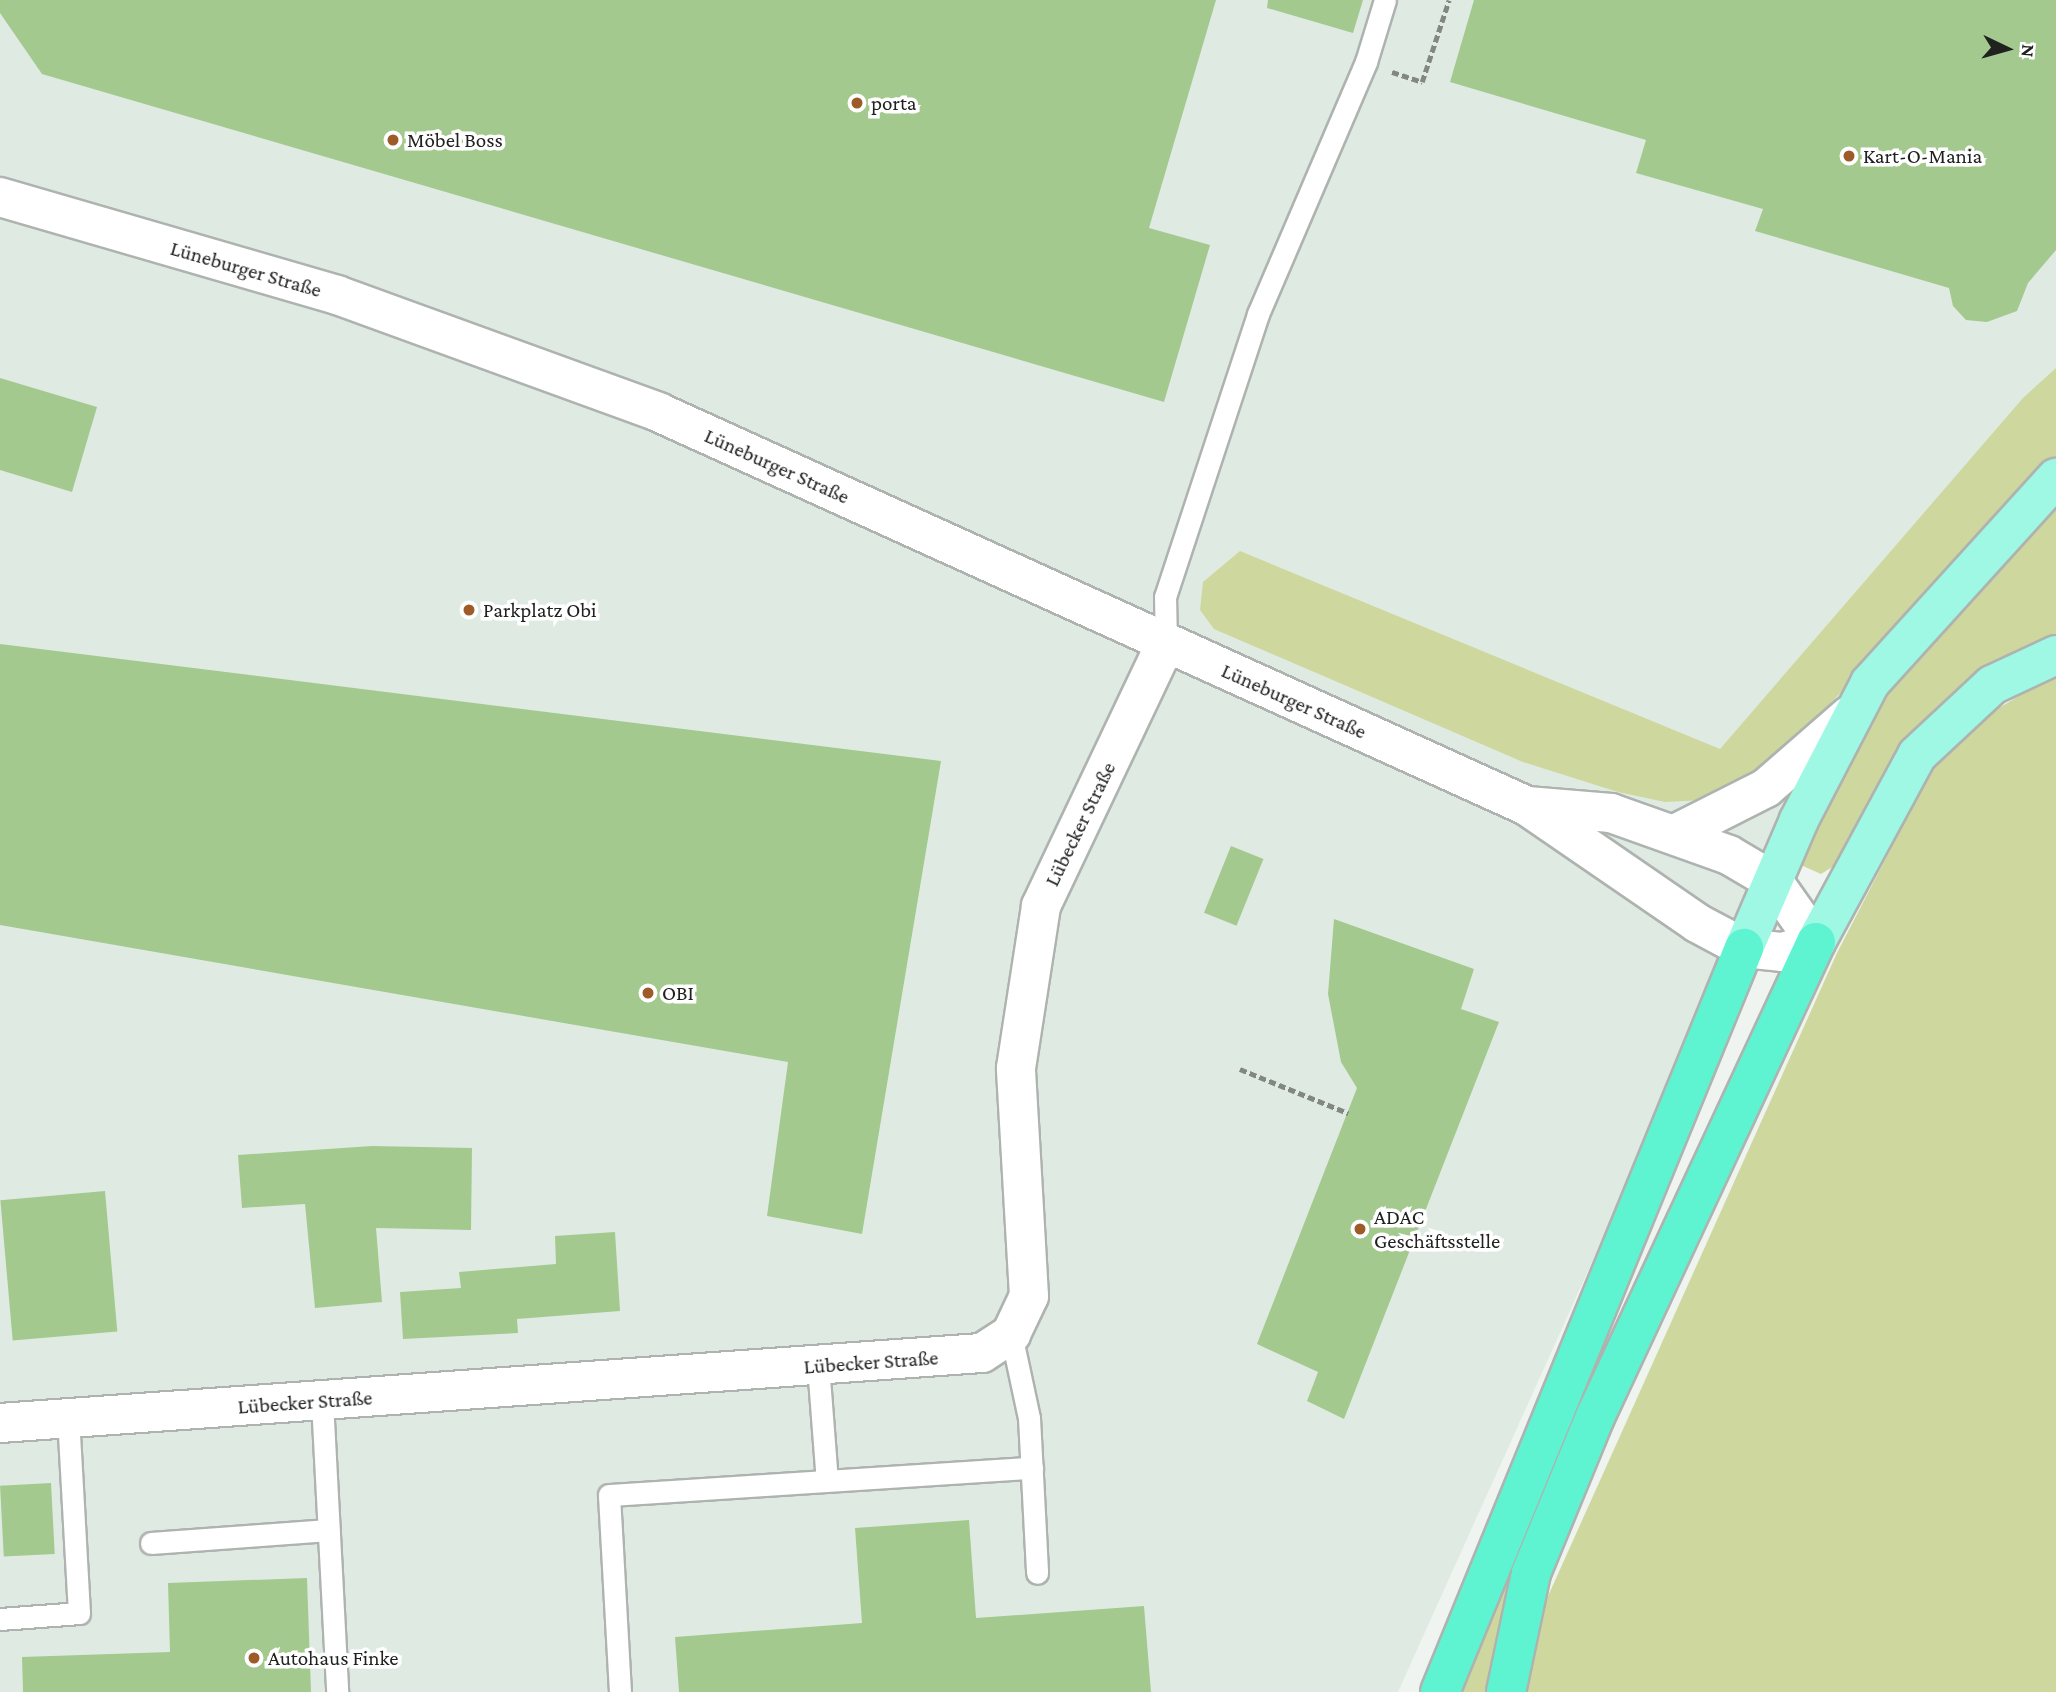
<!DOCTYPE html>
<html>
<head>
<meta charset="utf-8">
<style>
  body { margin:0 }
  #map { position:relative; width:2056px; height:1692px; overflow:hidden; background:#eff4f0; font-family:"Crimson Pro",serif }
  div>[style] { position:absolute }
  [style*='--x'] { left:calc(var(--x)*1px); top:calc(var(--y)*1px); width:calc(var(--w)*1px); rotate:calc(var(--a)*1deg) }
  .built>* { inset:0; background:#dfebe2 }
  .green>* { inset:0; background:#ced79d }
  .building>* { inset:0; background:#a3c98f; transform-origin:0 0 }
  .path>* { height:4.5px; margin-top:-2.25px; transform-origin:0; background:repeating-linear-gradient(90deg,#838784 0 7px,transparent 0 10.5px) }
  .roads { filter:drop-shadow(2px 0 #aeb3b0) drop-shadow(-2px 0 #aeb3b0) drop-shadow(0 2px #aeb3b0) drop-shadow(0 -2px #aeb3b0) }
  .lane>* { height:21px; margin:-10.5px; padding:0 10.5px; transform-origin:10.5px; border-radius:10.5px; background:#fff }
  .street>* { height:38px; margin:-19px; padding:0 19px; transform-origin:19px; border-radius:19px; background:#fff }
  .primary>* { height:38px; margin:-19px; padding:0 19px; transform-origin:19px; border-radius:19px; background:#9ef8e4 }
  .highway>* { height:38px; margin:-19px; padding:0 19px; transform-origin:19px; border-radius:19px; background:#5ef4d2 }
  .dots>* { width:19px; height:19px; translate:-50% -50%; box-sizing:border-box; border:4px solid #fff; border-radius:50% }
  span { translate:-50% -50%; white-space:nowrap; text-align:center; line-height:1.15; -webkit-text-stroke:7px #fff; paint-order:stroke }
  .poi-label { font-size:21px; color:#202220 }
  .left { translate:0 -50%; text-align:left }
  .street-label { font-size:21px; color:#202220 }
  .north { position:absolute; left:1972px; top:14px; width:70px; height:70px; -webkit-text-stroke:5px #fff; paint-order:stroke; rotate:95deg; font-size:19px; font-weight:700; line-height:28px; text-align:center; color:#202220 }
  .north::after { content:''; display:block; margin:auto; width:24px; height:32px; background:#202220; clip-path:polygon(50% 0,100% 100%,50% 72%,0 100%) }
</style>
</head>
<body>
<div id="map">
  <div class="built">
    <div style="clip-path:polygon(0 0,2056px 0,2056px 466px,1855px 679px,1398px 1692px,0 1692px)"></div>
  </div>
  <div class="green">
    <div style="clip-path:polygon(2056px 368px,2056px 466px,1770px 767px,1703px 800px,1665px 802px,1618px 792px,1523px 762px,1214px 629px,1200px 610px,1203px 582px,1240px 551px,1720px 749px,2023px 398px)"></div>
    <div style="clip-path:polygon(2056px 506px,2056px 644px,1907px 740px,1842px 861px,1821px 874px,1803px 866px,1801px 846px,1863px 722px,1907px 660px)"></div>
    <div style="clip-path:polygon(2056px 674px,2056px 1692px,1523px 1692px,1531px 1634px,1837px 953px,1933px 767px,1972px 724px)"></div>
    <div style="clip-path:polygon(1513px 1558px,1490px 1692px,1456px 1692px)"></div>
  </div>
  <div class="building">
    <div style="clip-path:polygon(0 0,1216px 0,1149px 228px,1210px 245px,1164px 402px,42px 74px,0 13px)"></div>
    <div style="clip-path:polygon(1268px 0,1363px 0,1353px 33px,1267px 8px)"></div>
    <div style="clip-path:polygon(1474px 0,2056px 0,2056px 250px,2028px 283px,2017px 311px,1987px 322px,1966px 320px,1953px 306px,1949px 288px,1755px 231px,1763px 209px,1636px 173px,1646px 140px,1450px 82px)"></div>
    <div style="clip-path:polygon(0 378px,97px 407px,72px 492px,0 470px)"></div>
    <div style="clip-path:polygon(0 644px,941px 761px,862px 1234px,767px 1216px,788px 1062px,0 925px)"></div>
    <div style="left:1231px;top:846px;width:35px;height:72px;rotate:22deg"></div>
    <div style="clip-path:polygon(1334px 919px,1474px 969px,1461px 1009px,1499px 1022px,1344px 1419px,1307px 1401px,1318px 1372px,1257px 1344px,1357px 1088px,1341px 1062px,1328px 994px)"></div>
    <div style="clip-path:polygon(372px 1146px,472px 1148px,471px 1230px,376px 1228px,382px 1302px,315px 1308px,305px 1204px,242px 1208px,238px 1155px)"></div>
    <div style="left:105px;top:1191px;width:141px;height:105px;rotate:85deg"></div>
    <div style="clip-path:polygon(615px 1232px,620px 1311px,517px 1319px,518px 1333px,403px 1339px,400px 1292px,461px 1288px,459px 1272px,556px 1264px,555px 1236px)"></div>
    <div style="left:51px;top:1483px;width:71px;height:51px;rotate:87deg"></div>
    <div style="clip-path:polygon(969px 1520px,976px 1618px,1144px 1606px,1151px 1692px,679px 1692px,675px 1637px,862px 1623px,855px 1528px)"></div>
    <div style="clip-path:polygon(307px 1578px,311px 1692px,23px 1692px,22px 1657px,170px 1652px,168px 1583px)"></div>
  </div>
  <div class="path">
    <div style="--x:1392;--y:72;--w:32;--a:18"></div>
    <div style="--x:1422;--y:82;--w:86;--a:-71.8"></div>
    <div style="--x:1240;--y:1069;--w:117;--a:22.2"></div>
  </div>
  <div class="roads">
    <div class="lane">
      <div style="--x:1166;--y:643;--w:46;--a:-91.2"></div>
      <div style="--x:1165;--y:597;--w:298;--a:-71.8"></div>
      <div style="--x:1258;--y:314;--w:274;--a:-66.8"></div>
      <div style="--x:1366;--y:62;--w:65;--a:-73"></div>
      <div style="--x:1011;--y:1334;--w:86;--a:77.9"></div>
      <div style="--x:1029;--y:1418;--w:155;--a:87"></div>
      <div style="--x:818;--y:1365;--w:116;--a:85.6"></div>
      <div style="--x:322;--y:1401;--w:291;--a:87"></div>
      <div style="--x:151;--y:1543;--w:178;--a:-4.2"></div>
      <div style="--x:0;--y:1619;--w:79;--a:-4.3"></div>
      <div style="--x:79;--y:1613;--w:194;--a:-93.2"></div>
      <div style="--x:620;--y:1692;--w:197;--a:-93.2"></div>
      <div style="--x:609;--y:1495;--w:424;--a:-3.7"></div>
    </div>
    <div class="street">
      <div style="--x:0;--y:197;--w:351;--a:16.2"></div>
      <div style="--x:337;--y:295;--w:342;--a:20"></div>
      <div style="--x:658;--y:412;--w:954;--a:24.39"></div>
      <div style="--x:1527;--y:806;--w:206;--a:34.5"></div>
      <div style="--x:1697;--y:923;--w:53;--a:28"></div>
      <div style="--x:1744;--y:948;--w:39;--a:6"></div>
      <div style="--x:1783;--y:952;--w:34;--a:-17"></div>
      <div style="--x:1816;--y:942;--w:75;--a:-125.2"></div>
      <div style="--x:1773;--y:881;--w:51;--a:-149.4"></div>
      <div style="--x:1729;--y:855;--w:125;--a:-160.4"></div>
      <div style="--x:1611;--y:813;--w:84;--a:-175.2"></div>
      <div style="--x:1677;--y:833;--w:100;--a:-26.8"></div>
      <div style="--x:1766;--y:788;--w:111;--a:-41"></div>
      <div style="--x:0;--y:1423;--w:984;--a:-4.08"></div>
      <div style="--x:982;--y:1353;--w:35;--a:-33"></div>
      <div style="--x:1011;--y:1334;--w:42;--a:-64.7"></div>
      <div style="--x:1029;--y:1296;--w:228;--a:-93.3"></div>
      <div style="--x:1016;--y:1068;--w:164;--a:-81.2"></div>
      <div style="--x:1041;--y:906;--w:291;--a:-64.6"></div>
    </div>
    <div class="primary">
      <div style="--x:1816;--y:942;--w:213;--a:-61.6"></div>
      <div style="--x:1917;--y:755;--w:103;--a:-43"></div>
      <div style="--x:1992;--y:685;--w:71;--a:-25.1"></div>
      <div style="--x:1744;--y:948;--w:139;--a:-66.7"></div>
      <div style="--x:1799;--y:820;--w:154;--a:-62.6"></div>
      <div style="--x:1870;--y:683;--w:277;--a:-47.8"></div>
    </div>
    <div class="highway">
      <div style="--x:1440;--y:1692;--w:804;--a:-67.77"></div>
      <div style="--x:1506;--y:1692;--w:122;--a:-78.1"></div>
      <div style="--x:1531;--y:1573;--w:169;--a:-67.7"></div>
      <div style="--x:1595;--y:1417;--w:524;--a:-65.05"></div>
    </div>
  </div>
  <div class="dots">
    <div style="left:857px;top:103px;background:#9d5b27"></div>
    <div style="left:393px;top:140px;background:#9d5b27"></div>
    <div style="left:1849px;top:156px;background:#9d5b27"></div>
    <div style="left:469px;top:610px;background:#9d5b27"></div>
    <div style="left:648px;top:993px;background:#9d5b27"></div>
    <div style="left:1360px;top:1229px;background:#9d5b27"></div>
    <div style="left:254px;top:1658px;background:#9d5b27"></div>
  </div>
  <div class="poi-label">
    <span class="left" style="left:871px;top:103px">porta</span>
    <span class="left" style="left:407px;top:140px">Möbel Boss</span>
    <span class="left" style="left:1863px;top:156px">Kart-O-Mania</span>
    <span class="left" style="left:483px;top:610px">Parkplatz Obi</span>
    <span class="left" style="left:662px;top:993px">OBI</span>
    <span class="left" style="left:1374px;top:1229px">ADAC<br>Geschäftsstelle</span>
    <span class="left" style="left:268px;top:1658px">Autohaus Finke</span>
  </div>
  <div class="street-label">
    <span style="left:246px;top:269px;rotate:16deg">Lüneburger Straße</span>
    <span style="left:777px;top:466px;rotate:24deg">Lüneburger Straße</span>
    <span style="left:1294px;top:701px;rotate:24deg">Lüneburger Straße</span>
    <span style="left:1080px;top:824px;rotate:-64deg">Lübecker Straße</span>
    <span style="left:871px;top:1362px;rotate:-4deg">Lübecker Straße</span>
    <span style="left:305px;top:1402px;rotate:-4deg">Lübecker Straße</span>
  </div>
  <div class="north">N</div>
</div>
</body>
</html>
